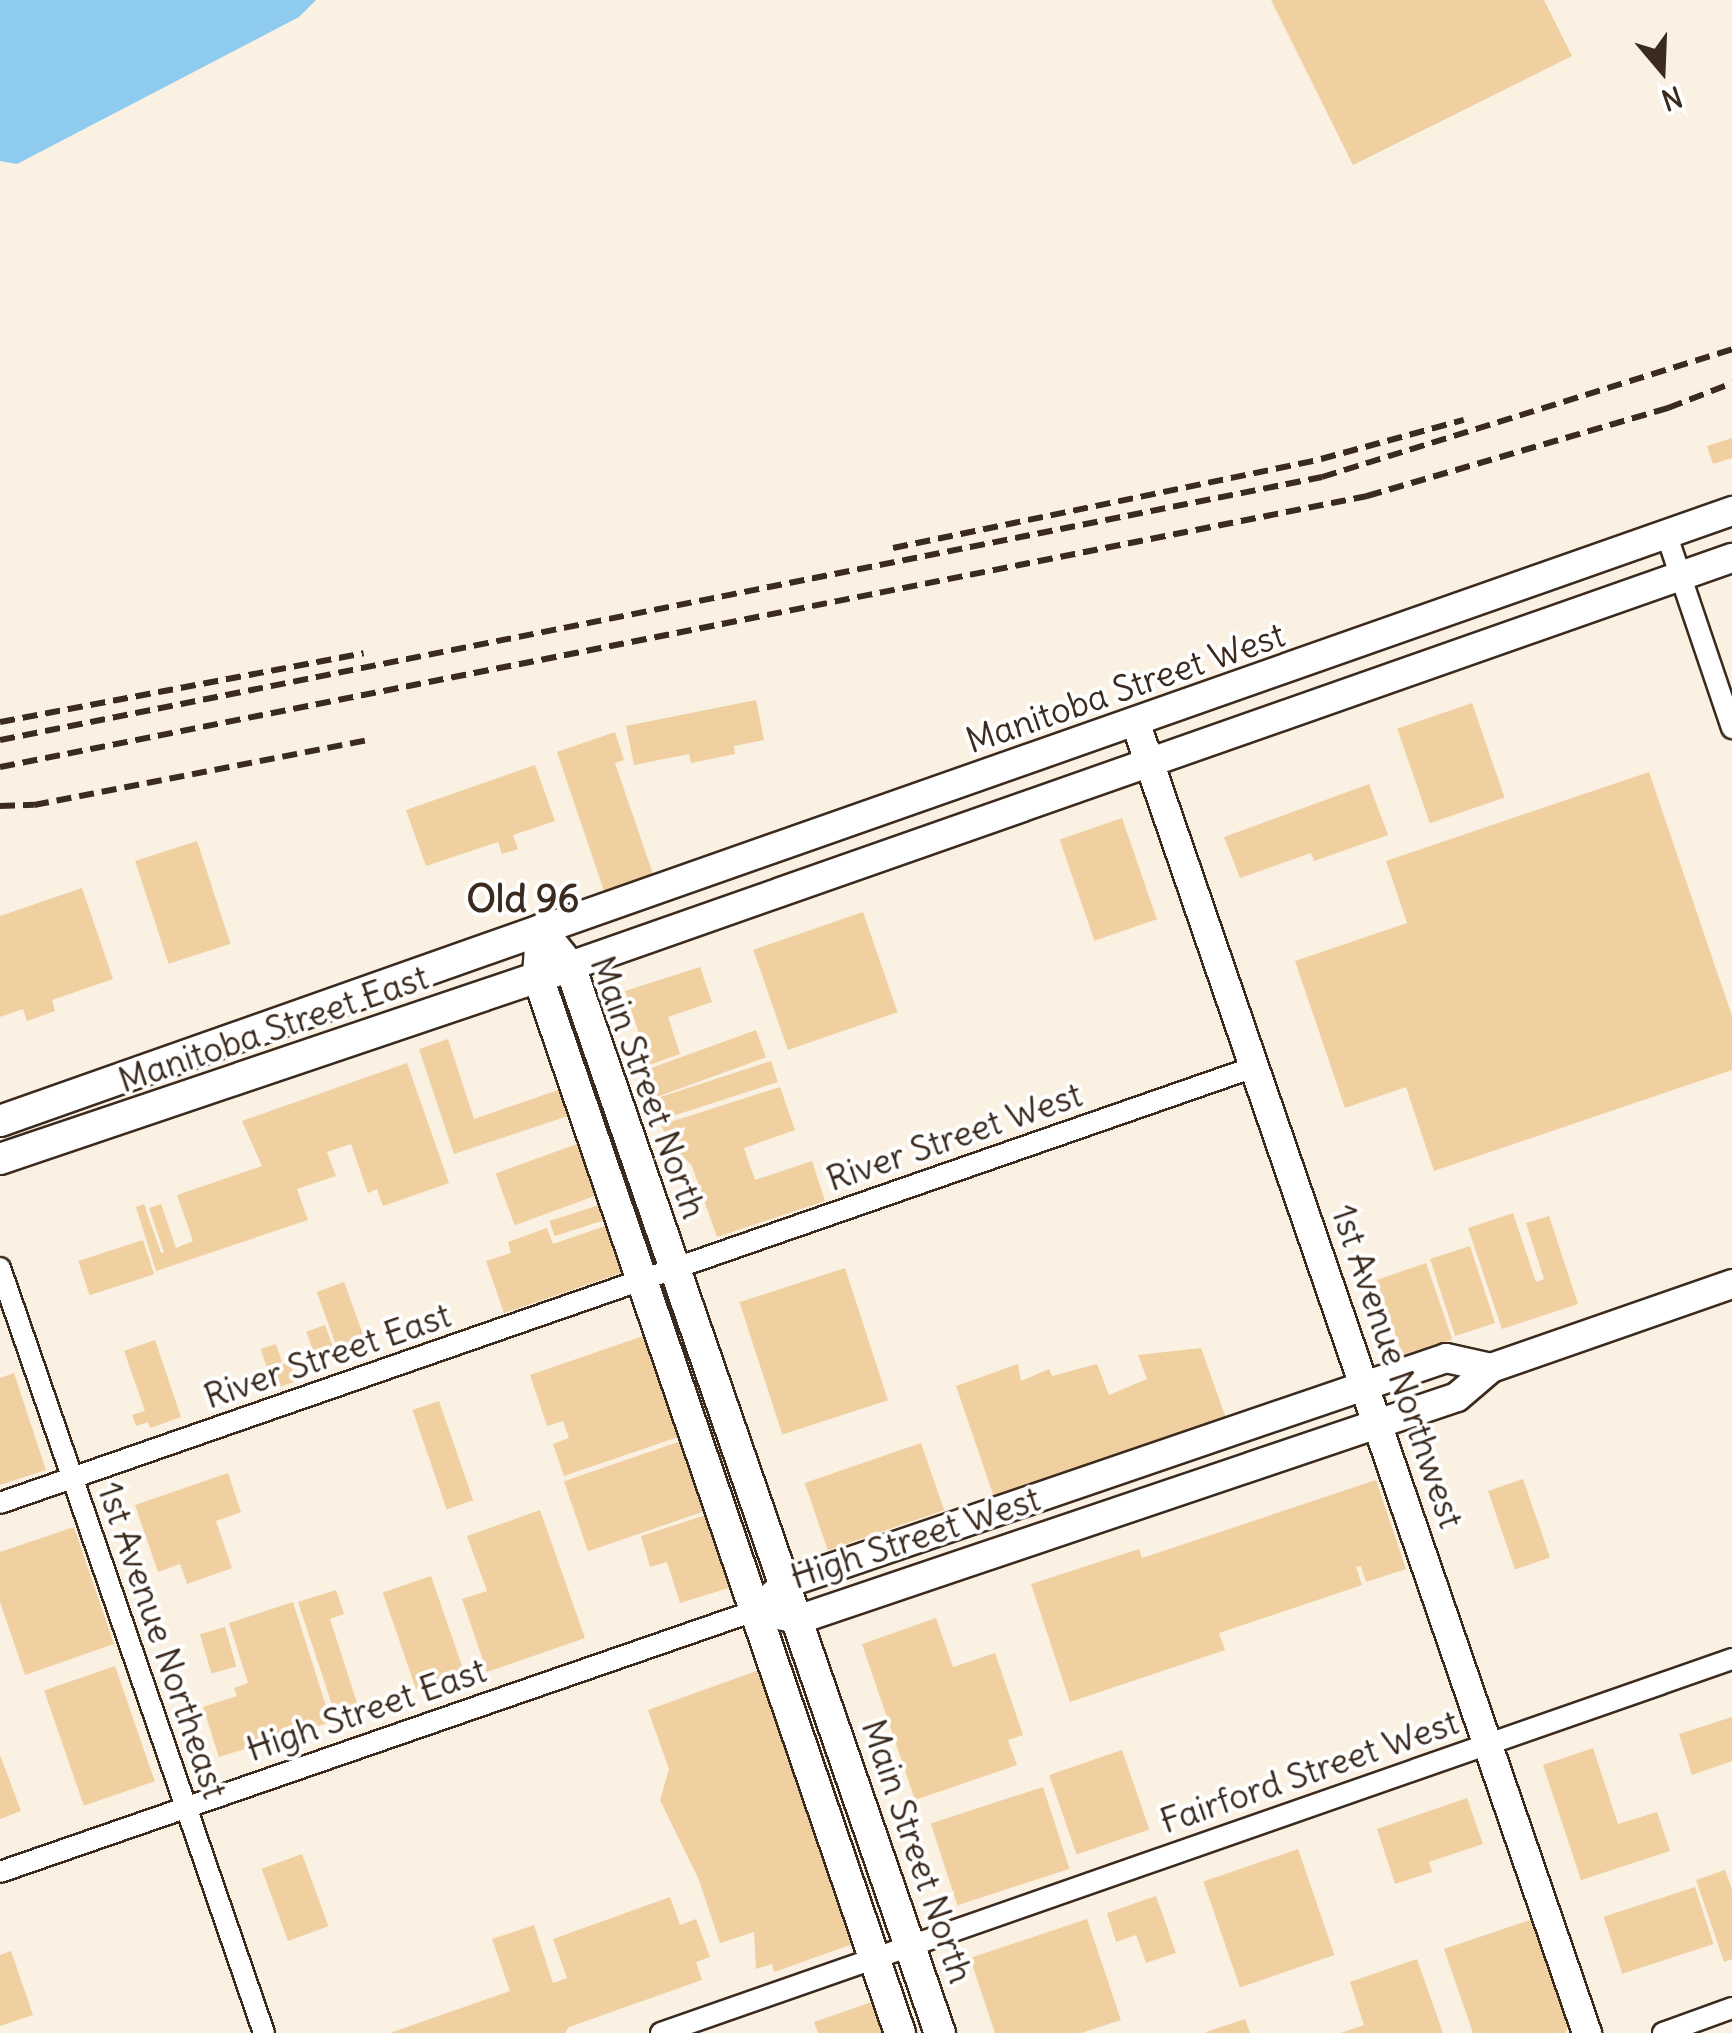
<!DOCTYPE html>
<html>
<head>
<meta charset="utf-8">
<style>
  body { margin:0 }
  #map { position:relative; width:1732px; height:2033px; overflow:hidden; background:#faf1e3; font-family:Delius,sans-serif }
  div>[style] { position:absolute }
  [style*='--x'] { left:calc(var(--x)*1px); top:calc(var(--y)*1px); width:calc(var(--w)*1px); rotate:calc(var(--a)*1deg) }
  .water>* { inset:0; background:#8ecbee }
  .building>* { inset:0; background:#f0cfa1; transform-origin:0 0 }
  .roads { filter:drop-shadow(2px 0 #3b2a1e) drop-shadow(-2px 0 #3b2a1e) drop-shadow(0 2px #3b2a1e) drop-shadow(0 -2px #3b2a1e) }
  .street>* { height:20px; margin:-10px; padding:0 10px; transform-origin:10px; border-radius:10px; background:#fff }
  .secondary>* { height:28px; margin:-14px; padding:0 14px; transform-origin:14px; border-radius:14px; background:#fff }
  .primary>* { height:30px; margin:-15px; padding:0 15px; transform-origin:15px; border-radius:15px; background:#fff }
  .rail>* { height:6px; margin-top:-3px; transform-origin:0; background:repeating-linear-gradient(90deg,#3b2a1e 0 15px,transparent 0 23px) }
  span { translate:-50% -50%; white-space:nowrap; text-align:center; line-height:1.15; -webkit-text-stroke:8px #fff; paint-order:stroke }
  .street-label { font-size:35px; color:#3b2a1e }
  .neighbourhood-label { font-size:38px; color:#3b2a1e; font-weight:700 }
  .north { position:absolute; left:1612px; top:20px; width:100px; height:100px; -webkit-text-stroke:8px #fff; paint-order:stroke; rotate:161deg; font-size:28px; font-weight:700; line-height:40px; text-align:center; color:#3b2a1e }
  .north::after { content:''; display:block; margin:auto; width:35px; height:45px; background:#3b2a1e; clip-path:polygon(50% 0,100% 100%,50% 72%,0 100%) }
</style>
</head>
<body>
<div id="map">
  <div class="water">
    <div style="clip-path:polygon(0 0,316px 0,299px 17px,17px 164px,0 161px)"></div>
  </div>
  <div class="building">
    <div style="clip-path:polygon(1271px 0,1544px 0,1572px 56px,1353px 165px)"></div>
    <div style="clip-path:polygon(1732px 438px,1732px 458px,1713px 464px,1707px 446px)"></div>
    <div style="clip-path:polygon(756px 700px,764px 740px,734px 746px,735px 754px,691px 763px,689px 754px,634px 765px,626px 726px)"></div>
    <div style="left:1472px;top:703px;width:100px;height:79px;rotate:71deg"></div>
    <div style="clip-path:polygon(615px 732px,624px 760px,615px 763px,653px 874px,604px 891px,557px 752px)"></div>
    <div style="clip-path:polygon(535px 765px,555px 821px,513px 835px,518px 849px,502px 854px,498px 842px,426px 866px,406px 810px)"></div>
    <div style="clip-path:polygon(1649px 772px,1732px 1016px,1732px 1070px,1434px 1171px,1406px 1087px,1345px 1108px,1295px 961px,1407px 923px,1386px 861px)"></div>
    <div style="clip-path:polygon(1369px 784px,1388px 835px,1314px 861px,1311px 853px,1240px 878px,1224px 837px)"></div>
    <div style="left:1122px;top:818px;width:107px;height:66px;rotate:71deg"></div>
    <div style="left:197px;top:841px;width:108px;height:65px;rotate:72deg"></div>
    <div style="clip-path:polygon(82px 888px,113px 979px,52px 1000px,55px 1011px,27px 1021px,23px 1009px,0 1017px,0 916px)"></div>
    <div style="left:863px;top:912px;width:106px;height:116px;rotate:71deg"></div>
    <div style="clip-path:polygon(700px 967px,712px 1002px,668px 1017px,680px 1054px,649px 1065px,625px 991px)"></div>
    <div style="left:756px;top:1030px;width:29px;height:118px;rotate:70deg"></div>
    <div style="clip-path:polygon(448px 1039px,474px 1119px,564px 1088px,574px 1114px,454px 1154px,419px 1049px)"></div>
    <div style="left:771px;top:1061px;width:22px;height:126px;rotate:72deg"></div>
    <div style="clip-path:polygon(407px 1063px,449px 1183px,383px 1206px,377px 1189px,368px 1193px,351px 1144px,327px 1152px,336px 1176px,297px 1189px,308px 1220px,156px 1271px,136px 1207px,144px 1204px,161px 1253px,164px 1252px,149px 1208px,161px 1204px,176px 1248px,193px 1241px,177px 1195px,262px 1166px,242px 1121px)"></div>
    <div style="clip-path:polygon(780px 1087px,795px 1130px,744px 1148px,755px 1180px,812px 1161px,825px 1201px,717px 1237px,692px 1166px,670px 1143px,661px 1125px)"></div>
    <div style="left:585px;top:1141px;width:55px;height:95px;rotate:70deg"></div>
    <div style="left:599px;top:1205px;width:16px;height:52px;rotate:72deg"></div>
    <div style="clip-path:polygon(1513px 1213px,1536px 1282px,1544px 1279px,1526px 1223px,1549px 1216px,1578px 1304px,1502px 1329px,1468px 1228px)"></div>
    <div style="clip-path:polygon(608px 1225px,624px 1272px,504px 1313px,486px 1261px,511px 1253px,508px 1242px,547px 1228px,553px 1244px)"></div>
    <div style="left:143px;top:1240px;width:36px;height:68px;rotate:72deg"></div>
    <div style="left:1470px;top:1246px;width:81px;height:42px;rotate:72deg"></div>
    <div style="left:1426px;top:1263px;width:81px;height:52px;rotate:71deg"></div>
    <div style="left:845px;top:1268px;width:139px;height:111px;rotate:72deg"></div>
    <div style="left:344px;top:1282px;width:63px;height:29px;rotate:70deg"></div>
    <div style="left:325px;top:1325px;width:30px;height:20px;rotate:70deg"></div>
    <div style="clip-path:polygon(649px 1334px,684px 1435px,564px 1476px,553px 1444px,569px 1438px,563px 1421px,547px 1426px,530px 1375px)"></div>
    <div style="clip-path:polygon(155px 1340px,181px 1417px,150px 1428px,148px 1422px,136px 1426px,132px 1415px,145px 1411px,124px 1351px)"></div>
    <div style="left:276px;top:1344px;width:19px;height:16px;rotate:72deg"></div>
    <div style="clip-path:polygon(1201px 1348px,1227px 1421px,1087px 1465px,996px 1503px,956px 1386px,1018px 1364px,1021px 1381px,1049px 1369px,1052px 1376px,1097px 1364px,1109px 1395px,1147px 1379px,1138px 1355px)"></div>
    <div style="left:290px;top:1362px;width:20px;height:21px;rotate:70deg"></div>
    <div style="clip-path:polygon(14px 1373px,46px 1470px,0 1485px,0 1378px)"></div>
    <div style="left:439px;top:1401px;width:105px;height:28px;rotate:71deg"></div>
    <div style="left:684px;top:1440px;width:74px;height:127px;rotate:71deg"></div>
    <div style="left:921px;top:1443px;width:71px;height:123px;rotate:71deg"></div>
    <div style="clip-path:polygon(228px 1473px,241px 1512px,216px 1521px,232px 1568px,187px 1584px,180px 1564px,158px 1572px,135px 1505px)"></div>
    <div style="left:1523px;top:1479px;width:83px;height:37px;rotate:71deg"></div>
    <div style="clip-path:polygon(1376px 1480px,1406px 1569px,1366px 1582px,1361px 1566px,1356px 1567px,1362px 1585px,1219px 1633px,1225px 1650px,1070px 1702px,1031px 1584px,1139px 1549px,1142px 1558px)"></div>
    <div style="clip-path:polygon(540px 1510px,585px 1638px,487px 1672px,462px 1599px,487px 1591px,467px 1536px)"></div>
    <div style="clip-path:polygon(712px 1513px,735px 1586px,680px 1603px,667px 1562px,650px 1567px,641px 1536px)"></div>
    <div style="clip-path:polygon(74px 1527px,114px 1644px,25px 1675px,0 1602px,0 1552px)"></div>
    <div style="left:431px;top:1576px;width:102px;height:51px;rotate:71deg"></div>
    <div style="clip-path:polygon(336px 1590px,344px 1614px,330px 1619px,359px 1709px,336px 1717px,298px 1602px)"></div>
    <div style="clip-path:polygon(293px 1602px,331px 1722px,219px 1757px,203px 1707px,237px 1696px,234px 1688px,248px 1683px,229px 1623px)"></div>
    <div style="clip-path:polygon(936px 1618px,953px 1667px,995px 1653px,1023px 1735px,1008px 1740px,1017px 1765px,915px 1800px,862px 1644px)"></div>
    <div style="left:225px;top:1627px;width:41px;height:26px;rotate:74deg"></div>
    <div style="left:115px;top:1666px;width:122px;height:75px;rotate:71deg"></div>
    <div style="clip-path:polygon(765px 1668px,786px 1727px,786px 1756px,856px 1943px,774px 1972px,772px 1964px,756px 1969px,754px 1932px,720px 1943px,699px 1880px,660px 1800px,669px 1769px,648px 1710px)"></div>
    <div style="clip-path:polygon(1732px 1717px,1732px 1761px,1692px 1775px,1679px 1734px)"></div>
    <div style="clip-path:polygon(1593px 1748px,1618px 1824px,1657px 1812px,1670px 1851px,1581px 1880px,1543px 1765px)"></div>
    <div style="left:1122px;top:1750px;width:84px;height:77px;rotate:71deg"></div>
    <div style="clip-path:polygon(0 1755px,21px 1811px,0 1819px)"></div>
    <div style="left:1043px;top:1787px;width:86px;height:118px;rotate:72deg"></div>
    <div style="clip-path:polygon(1467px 1798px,1483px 1844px,1429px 1862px,1432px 1872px,1395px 1884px,1377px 1829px)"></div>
    <div style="left:1298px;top:1849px;width:112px;height:100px;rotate:71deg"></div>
    <div style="left:302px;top:1854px;width:77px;height:43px;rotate:70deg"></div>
    <div style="clip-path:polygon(1725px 1870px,1732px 1889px,1732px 1959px,1724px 1962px,1696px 1880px)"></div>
    <div style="left:1695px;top:1887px;width:60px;height:96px;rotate:72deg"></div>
    <div style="clip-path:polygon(1156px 1896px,1176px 1953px,1146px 1963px,1136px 1935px,1116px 1942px,1107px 1913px)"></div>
    <div style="clip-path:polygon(670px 1897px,680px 1925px,696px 1919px,710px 1957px,696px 1962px,702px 1980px,569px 2027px,565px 2033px,390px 2033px,510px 1991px,492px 1939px,534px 1925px,553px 1983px,567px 1978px,553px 1939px)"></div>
    <div style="clip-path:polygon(1087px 1919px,1121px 2020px,1081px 2033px,995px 2033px,970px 1958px)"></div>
    <div style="clip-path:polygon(1533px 1919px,1569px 2024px,1565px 2033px,1473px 2033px,1444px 1949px)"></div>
    <div style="clip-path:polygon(11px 1951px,33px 2015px,0 2026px,0 1955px)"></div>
    <div style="clip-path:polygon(1417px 1959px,1443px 2033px,1341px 2033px,1364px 2025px,1350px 1982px)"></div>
    <div style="clip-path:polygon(875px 2001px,886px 2033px,818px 2033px,814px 2022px)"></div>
    <div style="clip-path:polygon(1245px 2019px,1250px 2033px,1207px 2033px,1206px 2032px)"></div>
  </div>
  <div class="roads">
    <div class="street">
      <div style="--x:1666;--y:533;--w:206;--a:71.3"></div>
      <div style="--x:0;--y:1268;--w:809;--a:70.96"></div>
      <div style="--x:0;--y:1503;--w:1328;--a:-19.17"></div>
      <div style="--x:0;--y:1872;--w:798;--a:-19.09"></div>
      <div style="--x:661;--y:2033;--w:1134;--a:-19.25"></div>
      <div style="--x:1663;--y:2033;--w:73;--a:-19.9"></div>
    </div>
    <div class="secondary">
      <div style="--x:1136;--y:724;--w:1385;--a:70.99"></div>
      <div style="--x:541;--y:930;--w:1263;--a:-19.38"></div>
      <div style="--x:570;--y:966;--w:1232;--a:-19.35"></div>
      <div style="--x:771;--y:1597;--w:21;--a:-41"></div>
      <div style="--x:787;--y:1583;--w:696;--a:-18.85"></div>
      <div style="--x:1446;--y:1358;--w:46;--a:12.5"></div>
      <div style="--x:754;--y:1611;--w:47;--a:9.9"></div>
      <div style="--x:800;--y:1619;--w:693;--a:-18.67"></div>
      <div style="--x:1457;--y:1397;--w:45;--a:-40.5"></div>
      <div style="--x:1491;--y:1368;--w:255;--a:-19.2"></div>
    </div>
    <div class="primary">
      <div style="--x:541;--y:930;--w:46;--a:51.1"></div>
      <div style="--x:570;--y:966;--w:1129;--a:70.88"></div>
      <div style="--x:541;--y:930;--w:47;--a:93.7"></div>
      <div style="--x:538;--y:977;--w:1116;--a:71.08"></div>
      <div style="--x:0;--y:1121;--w:574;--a:-19.45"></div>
      <div style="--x:0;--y:1159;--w:587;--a:-18.68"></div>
    </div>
  </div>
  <div class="rail">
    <div style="--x:893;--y:548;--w:437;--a:-11.7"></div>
    <div style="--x:1321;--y:459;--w:148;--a:-15.3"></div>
    <div style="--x:0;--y:722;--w:370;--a:-10.7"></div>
    <div style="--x:0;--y:740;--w:1348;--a:-11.25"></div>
    <div style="--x:1322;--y:477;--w:430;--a:-17.3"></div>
    <div style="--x:0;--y:767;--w:1394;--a:-11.21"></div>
    <div style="--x:1367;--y:496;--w:314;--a:-16.3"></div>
    <div style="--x:1668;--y:408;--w:69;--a:-21.3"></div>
    <div style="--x:0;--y:806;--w:34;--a:-2"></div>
    <div style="--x:34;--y:805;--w:345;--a:-11"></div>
  </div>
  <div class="street-label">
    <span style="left:1125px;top:687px;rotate:-19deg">Manitoba Street West</span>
    <span style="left:273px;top:1028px;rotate:-19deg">Manitoba Street East</span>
    <span style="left:649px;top:1087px;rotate:70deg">Main Street North</span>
    <span style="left:954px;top:1136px;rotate:-19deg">River Street West</span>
    <span style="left:327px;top:1355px;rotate:-19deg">River Street East</span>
    <span style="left:1398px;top:1366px;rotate:71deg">1st Avenue Northwest</span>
    <span style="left:915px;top:1537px;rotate:-18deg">High Street West</span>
    <span style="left:163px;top:1640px;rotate:71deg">1st Avenue Northeast</span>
    <span style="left:366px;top:1709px;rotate:-19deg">High Street East</span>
    <span style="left:1309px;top:1771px;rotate:-19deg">Fairford Street West</span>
    <span style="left:918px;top:1851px;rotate:71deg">Main Street North</span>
  </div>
  <div class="neighbourhood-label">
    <span style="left:523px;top:899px">Old 96</span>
  </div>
  <div class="north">N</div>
</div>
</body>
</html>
